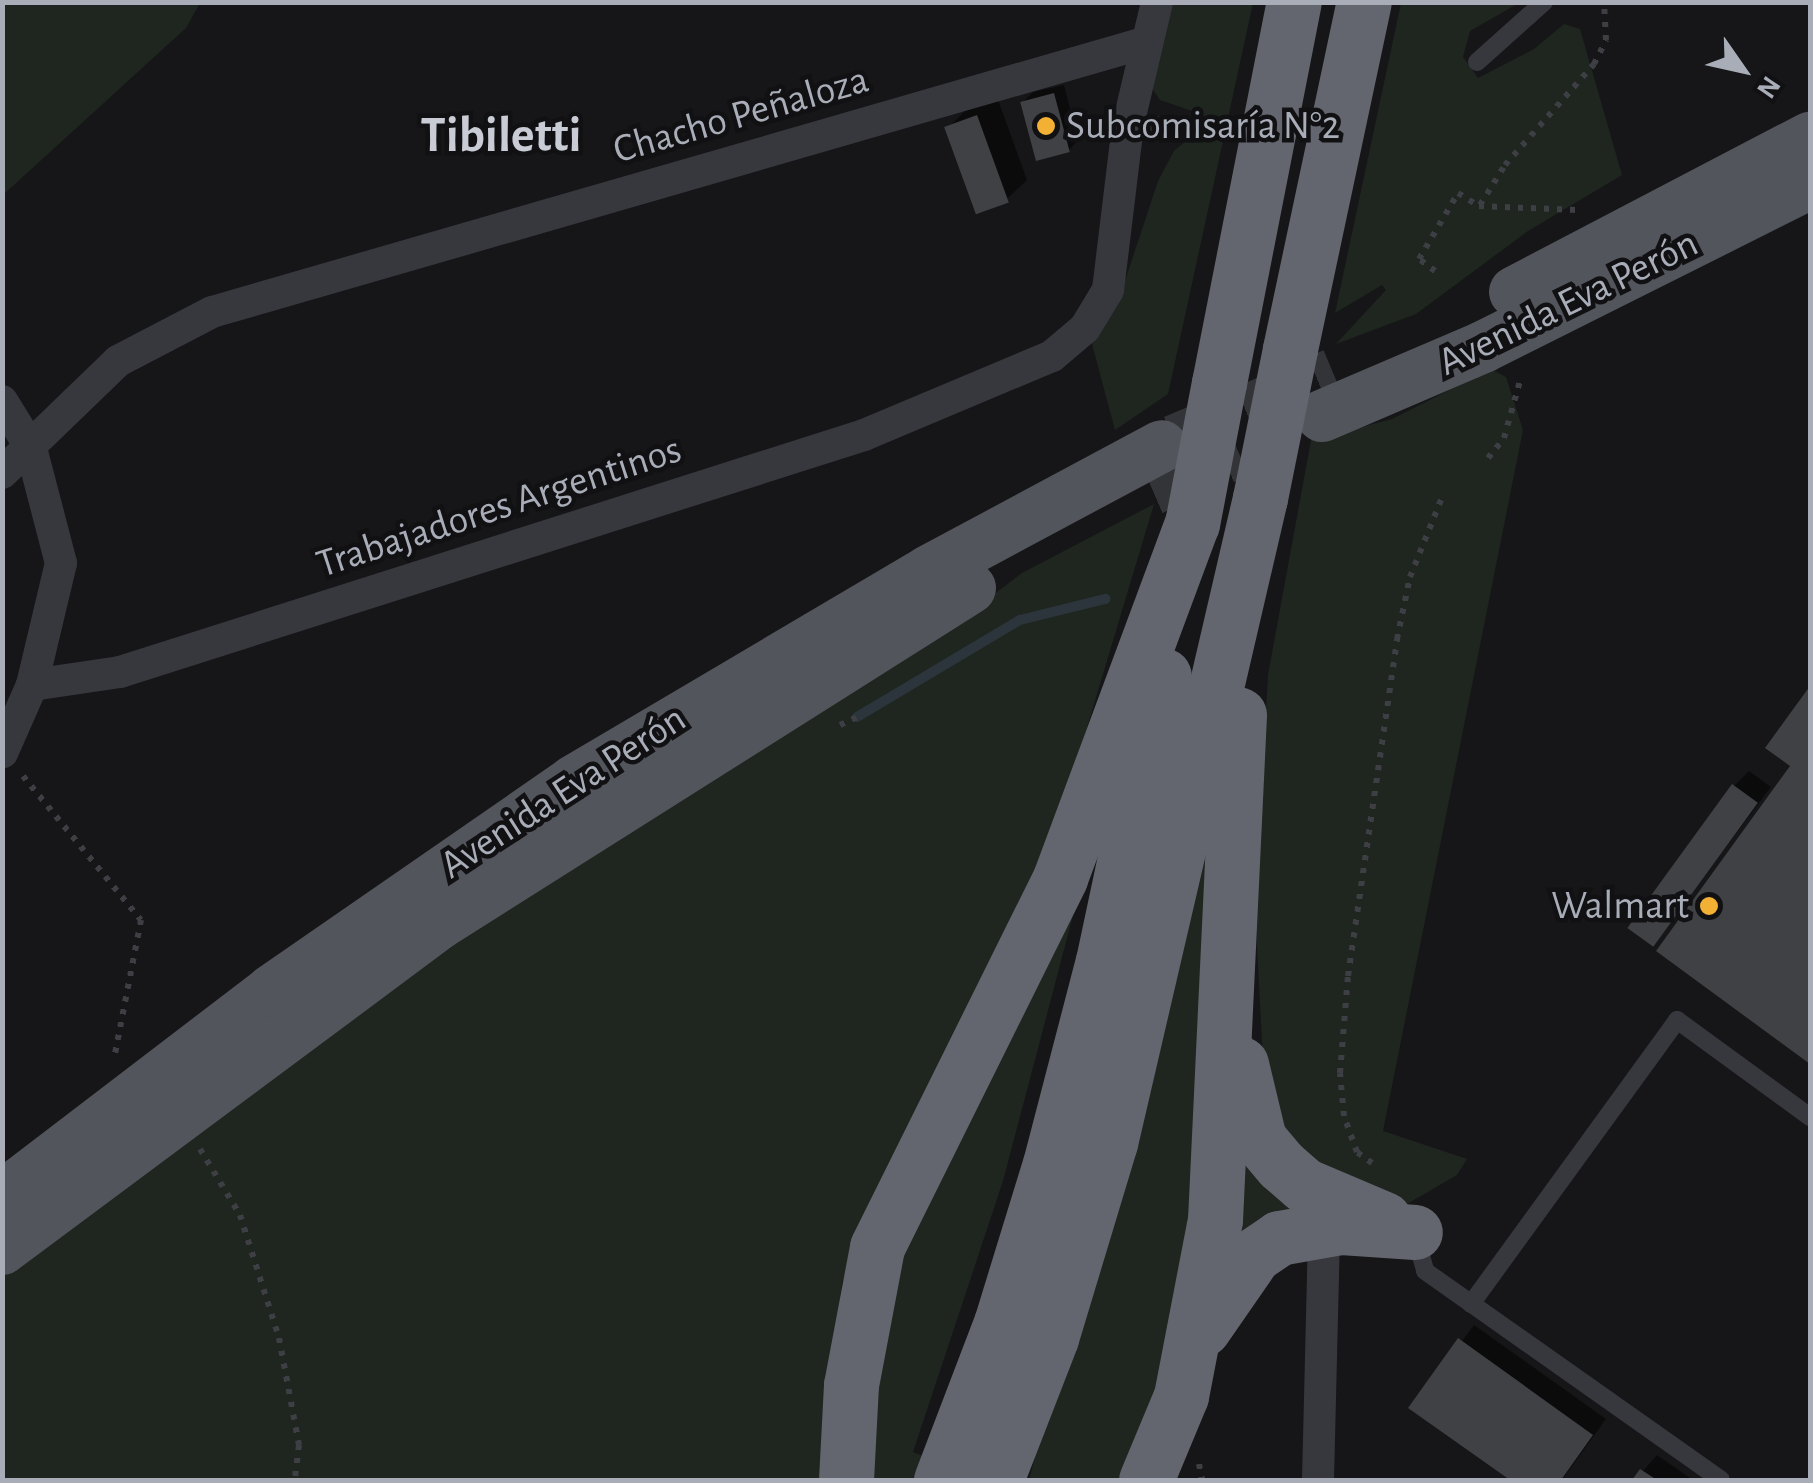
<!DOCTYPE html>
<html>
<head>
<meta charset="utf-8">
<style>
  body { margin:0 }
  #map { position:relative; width:1813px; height:1483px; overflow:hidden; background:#161618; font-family:"Alegreya Sans",sans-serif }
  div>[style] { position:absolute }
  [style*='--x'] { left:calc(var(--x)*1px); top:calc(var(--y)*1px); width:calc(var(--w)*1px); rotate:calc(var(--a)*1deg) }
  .green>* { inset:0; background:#1e261f }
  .shadow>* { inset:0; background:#0007 }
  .stream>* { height:10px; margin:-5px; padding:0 5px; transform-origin:5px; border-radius:5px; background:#2c353c }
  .building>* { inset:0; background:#404145; transform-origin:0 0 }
  .primary-tunnel>* { height:52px; margin-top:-26px; transform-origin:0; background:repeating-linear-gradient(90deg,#333438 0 52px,transparent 0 78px) }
  .path>* { height:6px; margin-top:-3px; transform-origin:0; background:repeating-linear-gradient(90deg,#3d3f44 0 5px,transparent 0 13px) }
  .lane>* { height:18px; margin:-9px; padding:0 9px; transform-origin:9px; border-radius:9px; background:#37383d }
  .street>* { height:32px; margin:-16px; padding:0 16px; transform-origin:16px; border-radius:16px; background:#37383d }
  .primary>* { height:52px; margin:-26px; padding:0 26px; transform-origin:26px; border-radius:26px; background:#53555c }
  .highway>* { height:55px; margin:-27.5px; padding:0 27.5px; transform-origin:27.5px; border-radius:27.5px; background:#63666e }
  .highway-bridge>* { height:55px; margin:-27.5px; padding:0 27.5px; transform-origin:27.5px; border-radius:27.5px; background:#63666e }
  .dots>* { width:28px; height:28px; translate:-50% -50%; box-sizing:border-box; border:5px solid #111113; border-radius:50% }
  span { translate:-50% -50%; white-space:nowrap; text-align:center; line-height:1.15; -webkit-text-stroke:9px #111113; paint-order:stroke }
  .street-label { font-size:40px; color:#a8adb8 }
  .poi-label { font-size:40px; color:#a8adb8 }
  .left { translate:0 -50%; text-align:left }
  .right { translate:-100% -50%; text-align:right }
  .district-label { font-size:50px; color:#c9ccd4; font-weight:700 }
  .frame { position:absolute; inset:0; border:5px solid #a8adb8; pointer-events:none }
  .north { position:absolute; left:1693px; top:20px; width:100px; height:100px; -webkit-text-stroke:8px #111113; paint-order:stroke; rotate:124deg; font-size:28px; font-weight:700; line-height:40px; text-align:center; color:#a8adb8 }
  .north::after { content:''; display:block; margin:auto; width:35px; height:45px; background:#a8adb8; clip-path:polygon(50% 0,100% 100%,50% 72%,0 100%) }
</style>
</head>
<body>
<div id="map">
  <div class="green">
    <div style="clip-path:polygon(3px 2px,200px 2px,200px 3px,186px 28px,3px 195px)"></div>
    <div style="clip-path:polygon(1167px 3px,1253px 3px,1168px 394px,1115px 430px,1092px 344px,1122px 290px,1158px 181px,1174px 151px,1193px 135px,1195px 112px,1160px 100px,1149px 84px)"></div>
    <div style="clip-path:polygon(1401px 3px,1519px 3px,1470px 31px,1463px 57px,1478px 78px,1534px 49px,1564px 24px,1580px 29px,1622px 175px,1528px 231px,1416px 314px,1336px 344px,1386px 290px,1382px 285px,1335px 313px)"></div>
    <div style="clip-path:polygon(1491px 369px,1506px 377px,1523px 430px,1383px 1131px,1467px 1159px,1457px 1175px,1393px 1212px,1314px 1179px,1265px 1100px,1255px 906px,1268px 675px,1311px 440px,1392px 419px)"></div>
    <div style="clip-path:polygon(1154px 504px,1052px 844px,870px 1205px,842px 1283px,820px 1480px,3px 1480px,2px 1264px,346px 1005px,967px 615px,1022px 573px)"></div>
    <div style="clip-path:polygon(1224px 742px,1204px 1200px,1133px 1480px,1029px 1480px)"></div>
    <div style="clip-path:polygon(1075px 908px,1003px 1181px,913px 1452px,983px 1480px,855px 1480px,878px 1292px)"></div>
    <div style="clip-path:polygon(1246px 1152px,1301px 1202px,1240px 1247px)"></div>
  </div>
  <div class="shadow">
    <div style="clip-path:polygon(1064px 85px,1078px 140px,1069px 150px,1023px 102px,1033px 92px)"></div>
    <div style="clip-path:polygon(997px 97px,1027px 180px,1007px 199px,948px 128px,968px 108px)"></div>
    <div style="clip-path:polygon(1810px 690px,1810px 1061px,1659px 951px,1793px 766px,1769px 748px)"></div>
    <div style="clip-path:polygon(1749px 771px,1771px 787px,1653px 944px,1734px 786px)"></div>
    <div style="clip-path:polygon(1474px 1325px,1606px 1419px,1562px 1480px,1514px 1480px,1412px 1407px)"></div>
    <div style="clip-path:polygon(1657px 1455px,1693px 1480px,1635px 1480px)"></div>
  </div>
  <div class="stream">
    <div style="--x:857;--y:717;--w:190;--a:-30.8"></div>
    <div style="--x:1020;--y:620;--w:88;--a:-13.9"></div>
  </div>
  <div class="building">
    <div style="left:1054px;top:93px;width:61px;height:35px;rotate:75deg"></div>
    <div style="left:977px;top:115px;width:93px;height:35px;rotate:70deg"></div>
    <div style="clip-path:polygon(1810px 686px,1810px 1064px,1656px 951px,1790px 766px,1765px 748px)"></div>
    <div style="left:1732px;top:784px;width:32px;height:178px;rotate:36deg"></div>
    <div style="clip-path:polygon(1458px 1338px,1593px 1435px,1561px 1480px,1510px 1480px,1408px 1408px)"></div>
    <div style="clip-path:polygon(1640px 1469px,1657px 1480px,1632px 1480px)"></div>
  </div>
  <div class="primary-tunnel">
    <div style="--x:1174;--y:441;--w:173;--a:-22.7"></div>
    <div style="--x:1152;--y:489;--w:94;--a:-23.3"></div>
  </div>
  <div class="path">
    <div style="--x:1480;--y:205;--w:47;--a:-58"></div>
    <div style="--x:1505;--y:165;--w:135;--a:-48.6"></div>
    <div style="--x:1594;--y:64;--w:27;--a:-63"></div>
    <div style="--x:1606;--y:40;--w:38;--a:-93"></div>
    <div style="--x:1435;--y:271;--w:20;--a:-143"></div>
    <div style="--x:1419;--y:259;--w:77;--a:-59.4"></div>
    <div style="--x:1458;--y:193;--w:25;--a:32"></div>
    <div style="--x:1479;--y:206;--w:98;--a:2.3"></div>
    <div style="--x:1488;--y:458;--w:26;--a:-51"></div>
    <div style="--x:1504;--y:438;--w:63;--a:-74.4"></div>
    <div style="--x:840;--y:725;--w:19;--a:-25"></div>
    <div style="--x:23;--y:776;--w:186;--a:50.7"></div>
    <div style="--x:141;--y:920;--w:142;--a:101"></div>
    <div style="--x:200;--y:1149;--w:77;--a:58.8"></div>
    <div style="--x:240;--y:1215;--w:129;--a:72.4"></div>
    <div style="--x:279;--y:1338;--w:109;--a:79.4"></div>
    <div style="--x:299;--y:1445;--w:35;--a:97"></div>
    <div style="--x:1372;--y:1163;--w:19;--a:-144"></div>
    <div style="--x:1357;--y:1152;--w:38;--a:-110"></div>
    <div style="--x:1344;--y:1116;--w:43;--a:-95.3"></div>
    <div style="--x:1340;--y:1073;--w:97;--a:-85.3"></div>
    <div style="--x:1348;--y:976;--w:341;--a:-81.7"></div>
    <div style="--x:1397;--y:639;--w:63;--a:-78.2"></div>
    <div style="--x:1410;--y:577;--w:88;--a:-68.1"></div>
    <div style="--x:1199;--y:1464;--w:16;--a:79"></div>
  </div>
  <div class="lane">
    <div style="--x:1477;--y:62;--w:90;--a:-41.8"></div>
    <div style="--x:1128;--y:125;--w:42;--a:0"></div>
    <div style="--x:1415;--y:1235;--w:37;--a:74"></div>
    <div style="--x:1425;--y:1271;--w:362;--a:35.2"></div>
    <div style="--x:1471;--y:1304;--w:351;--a:-54"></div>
    <div style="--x:1677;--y:1020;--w:165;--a:36.1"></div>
  </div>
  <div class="street">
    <div style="--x:2;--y:401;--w:55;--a:58.3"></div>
    <div style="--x:31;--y:448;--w:119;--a:75.4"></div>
    <div style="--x:61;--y:563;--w:125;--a:103.4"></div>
    <div style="--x:32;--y:685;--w:74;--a:113.8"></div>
    <div style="--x:2;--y:473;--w:161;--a:-44"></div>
    <div style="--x:118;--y:361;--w:106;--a:-27.5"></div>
    <div style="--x:212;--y:312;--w:973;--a:-16.11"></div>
    <div style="--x:32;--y:685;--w:89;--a:-8.4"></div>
    <div style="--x:120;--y:672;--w:781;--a:-17.67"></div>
    <div style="--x:864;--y:435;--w:204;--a:-22.8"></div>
    <div style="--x:1052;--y:356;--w:43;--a:-40.3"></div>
    <div style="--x:1085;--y:328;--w:44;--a:-58.8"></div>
    <div style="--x:1108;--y:290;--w:166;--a:-83.1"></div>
    <div style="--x:1128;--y:125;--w:126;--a:-76.7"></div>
    <div style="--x:1318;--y:1480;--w:251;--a:-88.6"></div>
  </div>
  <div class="primary">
    <div style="--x:1515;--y:292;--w:333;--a:-27.6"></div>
    <div style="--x:1322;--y:416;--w:175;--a:-23.2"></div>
    <div style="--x:1483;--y:347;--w:366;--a:-26.6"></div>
    <div style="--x:2;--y:1197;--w:339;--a:-37.4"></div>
    <div style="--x:271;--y:991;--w:369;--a:-34.7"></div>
    <div style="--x:574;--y:781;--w:412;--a:-30.6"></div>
    <div style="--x:929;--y:571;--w:264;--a:-28.2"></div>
    <div style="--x:2;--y:1249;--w:546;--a:-36.66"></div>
    <div style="--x:440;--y:923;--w:627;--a:-32.3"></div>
  </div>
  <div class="highway">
    <div style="--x:1290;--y:349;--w:355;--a:-78"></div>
    <div style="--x:1219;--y:383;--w:388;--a:-78.9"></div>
    <div style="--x:1241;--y:1064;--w:77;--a:76.5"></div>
    <div style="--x:1259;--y:1139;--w:34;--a:50"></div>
    <div style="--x:1281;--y:1165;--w:30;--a:41"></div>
    <div style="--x:1304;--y:1185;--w:87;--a:23"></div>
    <div style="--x:1203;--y:1329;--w:90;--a:-55.4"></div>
    <div style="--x:1254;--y:1255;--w:30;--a:-34"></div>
    <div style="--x:1279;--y:1238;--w:63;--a:-10.1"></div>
    <div style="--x:1341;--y:1227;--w:74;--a:3.9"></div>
    <div style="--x:846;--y:1480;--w:95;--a:-87"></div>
    <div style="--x:851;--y:1385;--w:140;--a:-79.3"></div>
    <div style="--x:877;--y:1247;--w:412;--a:-63.6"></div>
    <div style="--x:1060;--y:878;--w:378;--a:-69.6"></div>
    <div style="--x:941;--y:1480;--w:168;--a:-69.1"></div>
    <div style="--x:1001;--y:1323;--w:166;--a:-72.9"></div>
    <div style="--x:1050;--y:1164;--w:210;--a:-75.4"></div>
    <div style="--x:1103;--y:961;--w:292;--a:-78"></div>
    <div style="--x:996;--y:1480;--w:152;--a:-68.8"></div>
    <div style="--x:1051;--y:1338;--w:204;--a:-73.2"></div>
    <div style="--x:1110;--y:1143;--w:662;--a:-76.91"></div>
    <div style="--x:1146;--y:1480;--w:91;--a:-67.4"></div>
    <div style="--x:1181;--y:1396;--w:179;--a:-79.1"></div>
    <div style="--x:1215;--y:1220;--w:506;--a:-87.28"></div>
  </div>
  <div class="highway-bridge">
    <div style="--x:1260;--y:498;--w:152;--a:-78.6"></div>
    <div style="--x:1192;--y:524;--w:144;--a:-79.2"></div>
  </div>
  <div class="dots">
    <div style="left:1046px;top:126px;background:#f2b134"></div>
    <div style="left:1709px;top:906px;background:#f2b134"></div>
  </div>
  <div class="street-label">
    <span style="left:741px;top:115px;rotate:-16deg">Chacho Peñaloza</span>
    <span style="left:1568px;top:303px;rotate:-26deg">Avenida Eva Perón</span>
    <span style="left:499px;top:507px;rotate:-18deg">Trabajadores Argentinos</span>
    <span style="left:563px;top:792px;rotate:-33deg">Avenida Eva Perón</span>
  </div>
  <div class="poi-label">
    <span class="left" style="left:1066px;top:126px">Subcomisaría N°2</span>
    <span class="right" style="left:1689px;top:906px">Walmart</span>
  </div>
  <div class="district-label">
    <span style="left:501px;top:137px">Tibiletti</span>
  </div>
  <div class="frame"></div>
  <div class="north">N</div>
</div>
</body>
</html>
